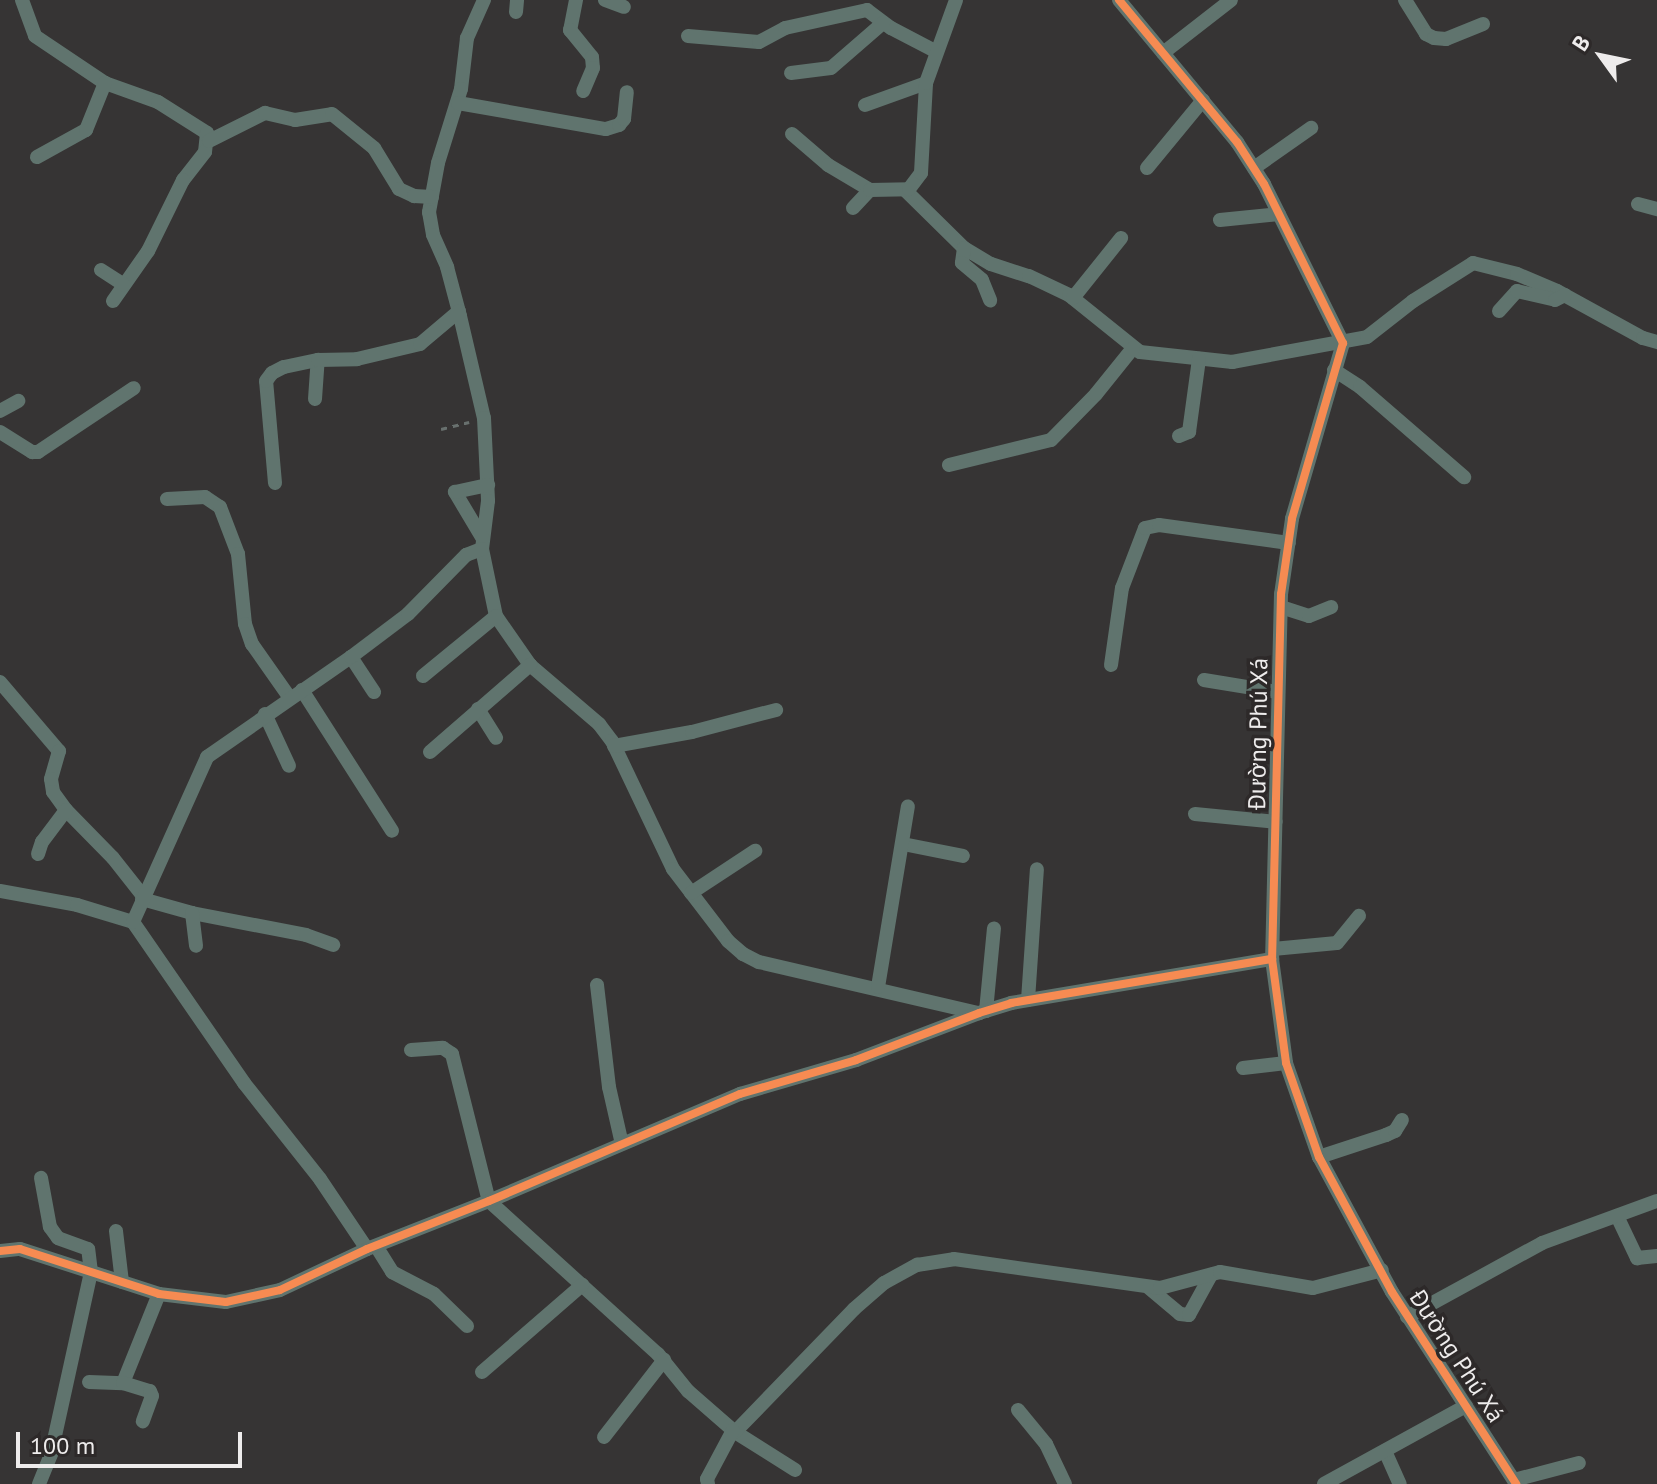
<!DOCTYPE html>
<html>
<head>
<meta charset="utf-8">
<style>
  body { margin:0 }
  #map { position:relative; width:1657px; height:1484px; overflow:hidden; background:#363434; font-family:"PT Sans",sans-serif }
  div>[style] { position:absolute }
  [style*='--x'] { left:calc(var(--x)*1px); top:calc(var(--y)*1px); width:calc(var(--w)*1px); rotate:calc(var(--a)*1deg) }
  .path>* { height:3px; margin-top:-1.5px; transform-origin:0; background:repeating-linear-gradient(90deg,#68706e 0 6px,transparent 0 12px) }
  .minor>* { height:14px; margin:-7px; padding:0 7px; transform-origin:7px; border-radius:7px; background:#60746e }
  .cycleway>* { height:8px; margin:-4px; padding:0 4px; transform-origin:4px; border-radius:4px; background:#f68b52 }
  span { translate:-50% -50%; white-space:nowrap; text-align:center; line-height:1.15; -webkit-text-stroke:7px #2d2929; paint-order:stroke }
  .street-label { font-size:24px; color:#eeecec }
  .north { position:absolute; left:1561px; top:16px; width:80px; height:80px; -webkit-text-stroke:6px #2d2929; paint-order:stroke; rotate:303deg; font-size:22px; font-weight:700; line-height:32px; text-align:center; color:#eeecec }
  .north::after { content:''; display:block; margin:auto; width:28px; height:36px; background:#eeecec; clip-path:polygon(50% 0,100% 100%,50% 72%,0 100%) }
  .scale { position:absolute; left:16px; top:1432px; width:226px; height:36px; box-sizing:border-box; border:4px solid #eeecec; border-top:0; padding-left:10px; font-size:24px; line-height:28px; white-space:nowrap; color:#eeecec; -webkit-text-stroke:6px #2d2929; paint-order:stroke }
</style>
</head>
<body>
<div id="map">
  <div class="path">
    <div style="--x:441;--y:429;--w:29;--a:-14"></div>
  </div>
  <div class="minor">
    <div style="--x:22;--y:0;--w:38;--a:70"></div>
    <div style="--x:35;--y:36;--w:84;--a:33.9"></div>
    <div style="--x:105;--y:83;--w:56;--a:19.7"></div>
    <div style="--x:158;--y:102;--w:58;--a:32.3"></div>
    <div style="--x:207;--y:133;--w:19;--a:96"></div>
    <div style="--x:205;--y:152;--w:36;--a:128"></div>
    <div style="--x:183;--y:180;--w:79;--a:116.2"></div>
    <div style="--x:148;--y:251;--w:61;--a:125"></div>
    <div style="--x:484;--y:0;--w:42;--a:114.1"></div>
    <div style="--x:467;--y:38;--w:51;--a:96.7"></div>
    <div style="--x:461;--y:89;--w:77;--a:107.3"></div>
    <div style="--x:438;--y:163;--w:50;--a:100.4"></div>
    <div style="--x:429;--y:212;--w:23;--a:80"></div>
    <div style="--x:433;--y:235;--w:35;--a:66"></div>
    <div style="--x:447;--y:267;--w:51;--a:75.1"></div>
    <div style="--x:460;--y:316;--w:105;--a:76.8"></div>
    <div style="--x:484;--y:418;--w:83;--a:87.2"></div>
    <div style="--x:488;--y:501;--w:48;--a:97.1"></div>
    <div style="--x:482;--y:549;--w:68;--a:78.2"></div>
    <div style="--x:496;--y:616;--w:60;--a:55.2"></div>
    <div style="--x:530;--y:665;--w:91;--a:40.5"></div>
    <div style="--x:599;--y:724;--w:21;--a:53"></div>
    <div style="--x:612;--y:741;--w:142;--a:64.5"></div>
    <div style="--x:673;--y:869;--w:91;--a:52.6"></div>
    <div style="--x:728;--y:941;--w:20;--a:41"></div>
    <div style="--x:743;--y:954;--w:18;--a:27"></div>
    <div style="--x:759;--y:962;--w:226;--a:13.1"></div>
    <div style="--x:576;--y:0;--w:31;--a:101"></div>
    <div style="--x:570;--y:30;--w:35;--a:51"></div>
    <div style="--x:592;--y:57;--w:11;--a:85"></div>
    <div style="--x:593;--y:68;--w:25;--a:113"></div>
    <div style="--x:605;--y:0;--w:20;--a:20"></div>
    <div style="--x:1119;--y:0;--w:185;--a:50.3"></div>
    <div style="--x:1237;--y:142;--w:50;--a:57.3"></div>
    <div style="--x:1264;--y:184;--w:178;--a:63.6"></div>
    <div style="--x:1343;--y:343;--w:183;--a:106.2"></div>
    <div style="--x:1292;--y:519;--w:76;--a:98.3"></div>
    <div style="--x:1281;--y:594;--w:365;--a:91.4"></div>
    <div style="--x:1272;--y:959;--w:105;--a:82.3"></div>
    <div style="--x:1286;--y:1063;--w:100;--a:70.7"></div>
    <div style="--x:1319;--y:1157;--w:153;--a:61.6"></div>
    <div style="--x:1392;--y:1292;--w:229;--a:57.1"></div>
    <div style="--x:1405;--y:0;--w:40;--a:58"></div>
    <div style="--x:1426;--y:34;--w:9;--a:27"></div>
    <div style="--x:1434;--y:38;--w:12;--a:5"></div>
    <div style="--x:1446;--y:39;--w:40;--a:-22"></div>
    <div style="--x:516;--y:12;--w:12;--a:-85"></div>
    <div style="--x:688;--y:36;--w:71;--a:4.8"></div>
    <div style="--x:759;--y:42;--w:30;--a:-28"></div>
    <div style="--x:785;--y:28;--w:84;--a:-12.4"></div>
    <div style="--x:867;--y:10;--w:30;--a:37"></div>
    <div style="--x:891;--y:28;--w:50;--a:27.6"></div>
    <div style="--x:1163;--y:53;--w:86;--a:-37.9"></div>
    <div style="--x:791;--y:73;--w:40;--a:-7.1"></div>
    <div style="--x:831;--y:68;--w:69;--a:-40.9"></div>
    <div style="--x:458;--y:103;--w:150;--a:10"></div>
    <div style="--x:606;--y:129;--w:14;--a:-17"></div>
    <div style="--x:619;--y:125;--w:8;--a:-50"></div>
    <div style="--x:624;--y:119;--w:27;--a:-84"></div>
    <div style="--x:865;--y:105;--w:65;--a:-19.8"></div>
    <div style="--x:792;--y:134;--w:48;--a:40.7"></div>
    <div style="--x:828;--y:165;--w:49;--a:30.8"></div>
    <div style="--x:209;--y:141;--w:63;--a:-26.6"></div>
    <div style="--x:265;--y:113;--w:31;--a:13"></div>
    <div style="--x:295;--y:120;--w:37;--a:-9"></div>
    <div style="--x:332;--y:114;--w:54;--a:39"></div>
    <div style="--x:374;--y:148;--w:48;--a:58.6"></div>
    <div style="--x:399;--y:189;--w:17;--a:25"></div>
    <div style="--x:414;--y:196;--w:18;--a:3"></div>
    <div style="--x:37;--y:157;--w:56;--a:-28.9"></div>
    <div style="--x:86;--y:130;--w:51;--a:-68"></div>
    <div style="--x:1147;--y:168;--w:88;--a:-50.5"></div>
    <div style="--x:1254;--y:168;--w:70;--a:-35.1"></div>
    <div style="--x:905;--y:190;--w:83;--a:44.5"></div>
    <div style="--x:964;--y:248;--w:31;--a:31"></div>
    <div style="--x:991;--y:264;--w:40;--a:18"></div>
    <div style="--x:1029;--y:276;--w:44;--a:25.4"></div>
    <div style="--x:1069;--y:295;--w:91;--a:38.8"></div>
    <div style="--x:1140;--y:352;--w:93;--a:6.2"></div>
    <div style="--x:1232;--y:362;--w:137;--a:-10.5"></div>
    <div style="--x:1367;--y:337;--w:58;--a:-38"></div>
    <div style="--x:1413;--y:301;--w:71;--a:-32.3"></div>
    <div style="--x:1473;--y:263;--w:45;--a:14"></div>
    <div style="--x:1517;--y:274;--w:43;--a:23"></div>
    <div style="--x:1557;--y:291;--w:98;--a:28.7"></div>
    <div style="--x:1643;--y:338;--w:15;--a:16"></div>
    <div style="--x:1638;--y:204;--w:20;--a:15"></div>
    <div style="--x:853;--y:208;--w:25;--a:-47"></div>
    <div style="--x:870;--y:190;--w:39;--a:-1"></div>
    <div style="--x:909;--y:189;--w:20;--a:-53"></div>
    <div style="--x:921;--y:173;--w:90;--a:-86.8"></div>
    <div style="--x:926;--y:83;--w:88;--a:-70.1"></div>
    <div style="--x:1220;--y:220;--w:59;--a:-5.8"></div>
    <div style="--x:964;--y:248;--w:15;--a:98"></div>
    <div style="--x:962;--y:263;--w:26;--a:40"></div>
    <div style="--x:982;--y:280;--w:22;--a:68"></div>
    <div style="--x:101;--y:270;--w:27;--a:33"></div>
    <div style="--x:1073;--y:298;--w:77;--a:-51.3"></div>
    <div style="--x:1499;--y:311;--w:27;--a:-48"></div>
    <div style="--x:1517;--y:291;--w:39;--a:13"></div>
    <div style="--x:1555;--y:300;--w:11;--a:-27"></div>
    <div style="--x:1334;--y:370;--w:31;--a:33"></div>
    <div style="--x:1360;--y:387;--w:138;--a:40.9"></div>
    <div style="--x:315;--y:399;--w:39;--a:-86"></div>
    <div style="--x:0;--y:411;--w:21;--a:-29"></div>
    <div style="--x:0;--y:432;--w:38;--a:32"></div>
    <div style="--x:32;--y:452;--w:6;--a:0"></div>
    <div style="--x:38;--y:452;--w:115;--a:-33.7"></div>
    <div style="--x:1179;--y:436;--w:11;--a:-22"></div>
    <div style="--x:1189;--y:432;--w:74;--a:-82.2"></div>
    <div style="--x:949;--y:465;--w:105;--a:-13.8"></div>
    <div style="--x:1051;--y:440;--w:64;--a:-45.6"></div>
    <div style="--x:1096;--y:394;--w:59;--a:-51.2"></div>
    <div style="--x:275;--y:483;--w:102;--a:-95"></div>
    <div style="--x:266;--y:381;--w:10;--a:-53"></div>
    <div style="--x:272;--y:373;--w:13;--a:-27"></div>
    <div style="--x:284;--y:367;--w:35;--a:-12"></div>
    <div style="--x:318;--y:360;--w:39;--a:-1"></div>
    <div style="--x:357;--y:359;--w:65;--a:-13.4"></div>
    <div style="--x:420;--y:344;--w:51;--a:-40.2"></div>
    <div style="--x:167;--y:499;--w:38;--a:-3"></div>
    <div style="--x:205;--y:497;--w:18;--a:34"></div>
    <div style="--x:220;--y:507;--w:50;--a:69"></div>
    <div style="--x:238;--y:554;--w:70;--a:84.3"></div>
    <div style="--x:245;--y:624;--w:21;--a:71"></div>
    <div style="--x:252;--y:644;--w:66;--a:54.9"></div>
    <div style="--x:483;--y:539;--w:55;--a:-120.8"></div>
    <div style="--x:455;--y:492;--w:34;--a:-12"></div>
    <div style="--x:1281;--y:607;--w:29;--a:18"></div>
    <div style="--x:1309;--y:616;--w:24;--a:-22"></div>
    <div style="--x:351;--y:657;--w:42;--a:56.7"></div>
    <div style="--x:1111;--y:665;--w:78;--a:-81.9"></div>
    <div style="--x:1122;--y:588;--w:64;--a:-69"></div>
    <div style="--x:1145;--y:528;--w:14;--a:-12"></div>
    <div style="--x:1159;--y:525;--w:131;--a:7.9"></div>
    <div style="--x:423;--y:676;--w:94;--a:-39.4"></div>
    <div style="--x:1204;--y:680;--w:74;--a:9.3"></div>
    <div style="--x:0;--y:682;--w:91;--a:49.5"></div>
    <div style="--x:59;--y:751;--w:29;--a:106"></div>
    <div style="--x:51;--y:779;--w:13;--a:81"></div>
    <div style="--x:53;--y:792;--w:22;--a:54"></div>
    <div style="--x:66;--y:810;--w:67;--a:45.6"></div>
    <div style="--x:113;--y:858;--w:48;--a:51.7"></div>
    <div style="--x:302;--y:690;--w:167;--a:57.4"></div>
    <div style="--x:478;--y:709;--w:34;--a:58"></div>
    <div style="--x:265;--y:714;--w:57;--a:65.2"></div>
    <div style="--x:614;--y:746;--w:79;--a:-10.2"></div>
    <div style="--x:692;--y:732;--w:87;--a:-14.7"></div>
    <div style="--x:430;--y:752;--w:133;--a:-41"></div>
    <div style="--x:1195;--y:814;--w:81;--a:5.6"></div>
    <div style="--x:903;--y:844;--w:61;--a:11.3"></div>
    <div style="--x:38;--y:854;--w:13;--a:-72"></div>
    <div style="--x:42;--y:842;--w:40;--a:-53"></div>
    <div style="--x:0;--y:891;--w:78;--a:10.3"></div>
    <div style="--x:77;--y:905;--w:59;--a:16.9"></div>
    <div style="--x:133;--y:922;--w:196;--a:55.4"></div>
    <div style="--x:244;--y:1083;--w:122;--a:51.6"></div>
    <div style="--x:320;--y:1179;--w:84;--a:56.1"></div>
    <div style="--x:691;--y:893;--w:77;--a:-33.3"></div>
    <div style="--x:142;--y:899;--w:52;--a:15.6"></div>
    <div style="--x:192;--y:913;--w:116;--a:10.9"></div>
    <div style="--x:306;--y:935;--w:29;--a:20"></div>
    <div style="--x:192;--y:913;--w:33;--a:83"></div>
    <div style="--x:133;--y:922;--w:181;--a:-65.8"></div>
    <div style="--x:207;--y:757;--w:175;--a:-34.8"></div>
    <div style="--x:351;--y:657;--w:71;--a:-37"></div>
    <div style="--x:408;--y:614;--w:83;--a:-45.5"></div>
    <div style="--x:466;--y:555;--w:17;--a:-21"></div>
    <div style="--x:1273;--y:949;--w:64;--a:-5.4"></div>
    <div style="--x:1337;--y:943;--w:35;--a:-51"></div>
    <div style="--x:597;--y:985;--w:103;--a:83.3"></div>
    <div style="--x:609;--y:1087;--w:58;--a:77.2"></div>
    <div style="--x:878;--y:987;--w:183;--a:-80.6"></div>
    <div style="--x:1028;--y:1000;--w:131;--a:-86.1"></div>
    <div style="--x:986;--y:1011;--w:83;--a:-84.5"></div>
    <div style="--x:411;--y:1050;--w:32;--a:-4"></div>
    <div style="--x:443;--y:1048;--w:11;--a:34"></div>
    <div style="--x:452;--y:1054;--w:152;--a:75.9"></div>
    <div style="--x:489;--y:1201;--w:228;--a:42.2"></div>
    <div style="--x:658;--y:1354;--w:48;--a:51"></div>
    <div style="--x:688;--y:1391;--w:62;--a:41.1"></div>
    <div style="--x:735;--y:1432;--w:71;--a:32.3"></div>
    <div style="--x:1243;--y:1068;--w:43;--a:-6.6"></div>
    <div style="--x:1319;--y:1157;--w:71;--a:-18.2"></div>
    <div style="--x:1386;--y:1135;--w:10;--a:-24"></div>
    <div style="--x:1395;--y:1131;--w:13;--a:-58"></div>
    <div style="--x:1617;--y:1216;--w:47;--a:64.5"></div>
    <div style="--x:1637;--y:1258;--w:20;--a:-6"></div>
    <div style="--x:116;--y:1231;--w:51;--a:83.3"></div>
    <div style="--x:376;--y:1246;--w:31;--a:58"></div>
    <div style="--x:392;--y:1272;--w:47;--a:27.6"></div>
    <div style="--x:434;--y:1294;--w:46;--a:44.1"></div>
    <div style="--x:0;--y:1251;--w:20;--a:-6"></div>
    <div style="--x:20;--y:1249;--w:146;--a:17.9"></div>
    <div style="--x:159;--y:1294;--w:67;--a:6.8"></div>
    <div style="--x:226;--y:1302;--w:55;--a:-12.5"></div>
    <div style="--x:280;--y:1290;--w:96;--a:-25.2"></div>
    <div style="--x:367;--y:1249;--w:131;--a:-21.5"></div>
    <div style="--x:489;--y:1201;--w:273;--a:-23.1"></div>
    <div style="--x:740;--y:1094;--w:121;--a:-16.3"></div>
    <div style="--x:856;--y:1060;--w:132;--a:-20.9"></div>
    <div style="--x:979;--y:1013;--w:34;--a:-17"></div>
    <div style="--x:1011;--y:1003;--w:265;--a:-9.6"></div>
    <div style="--x:1149;--y:1288;--w:40;--a:40"></div>
    <div style="--x:1180;--y:1314;--w:9;--a:6"></div>
    <div style="--x:1189;--y:1315;--w:46;--a:-61.2"></div>
    <div style="--x:1407;--y:1317;--w:154;--a:-28.7"></div>
    <div style="--x:1542;--y:1243;--w:122;--a:-20.1"></div>
    <div style="--x:482;--y:1372;--w:133;--a:-41"></div>
    <div style="--x:89;--y:1382;--w:34;--a:2"></div>
    <div style="--x:123;--y:1383;--w:96;--a:-68"></div>
    <div style="--x:123;--y:1383;--w:28;--a:17"></div>
    <div style="--x:150;--y:1391;--w:5;--a:68"></div>
    <div style="--x:152;--y:1396;--w:27;--a:110"></div>
    <div style="--x:1018;--y:1410;--w:44;--a:50.5"></div>
    <div style="--x:1046;--y:1444;--w:44;--a:64.6"></div>
    <div style="--x:735;--y:1432;--w:171;--a:-45.9"></div>
    <div style="--x:854;--y:1309;--w:40;--a:-41"></div>
    <div style="--x:884;--y:1283;--w:38;--a:-29"></div>
    <div style="--x:917;--y:1265;--w:37;--a:-9"></div>
    <div style="--x:954;--y:1259;--w:208;--a:8"></div>
    <div style="--x:1160;--y:1288;--w:62;--a:-14.9"></div>
    <div style="--x:1220;--y:1272;--w:94;--a:9.8"></div>
    <div style="--x:1313;--y:1288;--w:71;--a:-14.6"></div>
    <div style="--x:604;--y:1437;--w:98;--a:-52.1"></div>
    <div style="--x:1385;--y:1451;--w:36;--a:66"></div>
    <div style="--x:1514;--y:1480;--w:67;--a:-14.7"></div>
    <div style="--x:39;--y:1484;--w:32;--a:-68"></div>
    <div style="--x:51;--y:1454;--w:186;--a:-77.6"></div>
    <div style="--x:91;--y:1272;--w:23;--a:-97"></div>
    <div style="--x:88;--y:1249;--w:32;--a:-160"></div>
    <div style="--x:58;--y:1238;--w:14;--a:-126"></div>
    <div style="--x:50;--y:1227;--w:50;--a:-100.4"></div>
    <div style="--x:708;--y:1484;--w:5;--a:-101"></div>
    <div style="--x:707;--y:1479;--w:55;--a:-62"></div>
    <div style="--x:1324;--y:1484;--w:162;--a:-28.8"></div>
  </div>
  <div class="cycleway">
    <div style="--x:1119;--y:0;--w:185;--a:50.3"></div>
    <div style="--x:1237;--y:142;--w:50;--a:57.3"></div>
    <div style="--x:1264;--y:184;--w:178;--a:63.6"></div>
    <div style="--x:1343;--y:343;--w:183;--a:106.2"></div>
    <div style="--x:1292;--y:519;--w:76;--a:98.3"></div>
    <div style="--x:1281;--y:594;--w:365;--a:91.4"></div>
    <div style="--x:1272;--y:959;--w:105;--a:82.3"></div>
    <div style="--x:1286;--y:1063;--w:100;--a:70.7"></div>
    <div style="--x:1319;--y:1157;--w:153;--a:61.6"></div>
    <div style="--x:1392;--y:1292;--w:229;--a:57.1"></div>
    <div style="--x:0;--y:1251;--w:20;--a:-6"></div>
    <div style="--x:20;--y:1249;--w:146;--a:17.9"></div>
    <div style="--x:159;--y:1294;--w:67;--a:6.8"></div>
    <div style="--x:226;--y:1302;--w:55;--a:-12.5"></div>
    <div style="--x:280;--y:1290;--w:96;--a:-25.2"></div>
    <div style="--x:367;--y:1249;--w:131;--a:-21.5"></div>
    <div style="--x:489;--y:1201;--w:273;--a:-23.1"></div>
    <div style="--x:740;--y:1094;--w:121;--a:-16.3"></div>
    <div style="--x:856;--y:1060;--w:132;--a:-20.9"></div>
    <div style="--x:979;--y:1013;--w:34;--a:-17"></div>
    <div style="--x:1011;--y:1003;--w:265;--a:-9.6"></div>
  </div>
  <div class="street-label">
    <span style="left:1258px;top:734px;rotate:-89deg">Đường Phú Xá</span>
    <span style="left:1457px;top:1356px;rotate:57deg">Đường Phú Xá</span>
  </div>
  <div class="north">B</div>
  <div class="scale">100 m</div>
</div>
</body>
</html>
